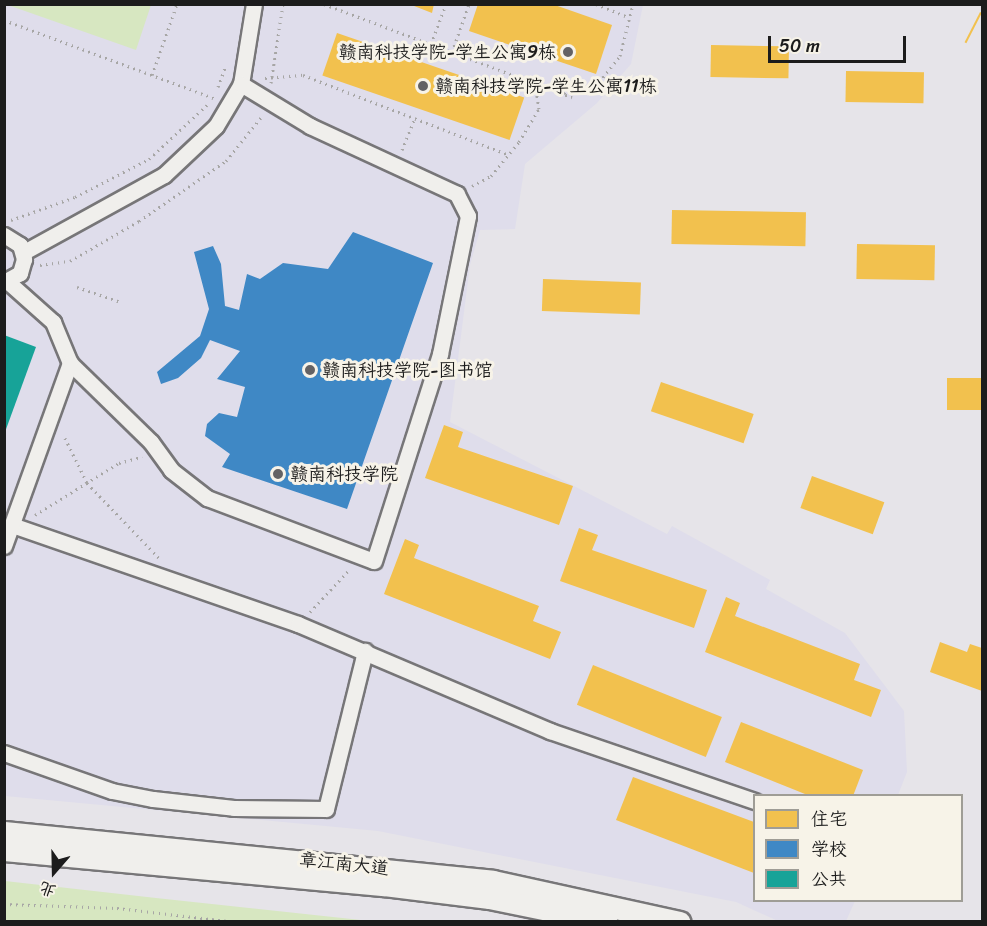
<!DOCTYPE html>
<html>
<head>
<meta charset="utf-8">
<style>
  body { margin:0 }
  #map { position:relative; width:987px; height:926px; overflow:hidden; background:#e6e4e9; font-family:Sriracha,"LXGW WenKai TC",sans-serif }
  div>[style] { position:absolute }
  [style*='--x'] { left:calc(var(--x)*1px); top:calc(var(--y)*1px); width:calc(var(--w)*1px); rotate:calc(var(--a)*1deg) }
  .built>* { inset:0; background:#dfddeb }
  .green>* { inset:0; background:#d7e7c1 }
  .homes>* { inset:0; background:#f2c14e; transform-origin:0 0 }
  .schools>* { inset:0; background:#3f88c5 }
  .public>* { inset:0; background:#17a398 }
  .path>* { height:3px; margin-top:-1.5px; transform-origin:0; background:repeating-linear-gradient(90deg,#a7a6a5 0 1.5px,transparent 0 6px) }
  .roads { filter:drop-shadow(2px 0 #777678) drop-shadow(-2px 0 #777678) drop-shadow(0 2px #777678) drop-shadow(0 -2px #777678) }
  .street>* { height:15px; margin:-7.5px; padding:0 7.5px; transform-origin:7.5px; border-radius:7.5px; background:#f0efec }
  .secondary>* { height:21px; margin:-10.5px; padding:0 10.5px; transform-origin:10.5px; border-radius:10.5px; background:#f0efec }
  .dots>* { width:16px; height:16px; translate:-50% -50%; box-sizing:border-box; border:3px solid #f7f3e8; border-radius:50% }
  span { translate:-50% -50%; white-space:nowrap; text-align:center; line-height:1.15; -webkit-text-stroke:6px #f7f3e8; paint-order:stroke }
  .poi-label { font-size:18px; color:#1c1c1c }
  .right { translate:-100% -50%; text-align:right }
  .left { translate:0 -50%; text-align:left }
  .street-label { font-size:18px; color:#1c1c1c }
  .frame { position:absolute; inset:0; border:6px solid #1c1c1c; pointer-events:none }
  .legend { position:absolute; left:753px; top:794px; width:210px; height:108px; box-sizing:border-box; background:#f7f3e8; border:2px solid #9f9d96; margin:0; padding:8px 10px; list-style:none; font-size:18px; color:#1c1c1c }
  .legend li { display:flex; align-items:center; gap:12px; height:30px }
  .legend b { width:30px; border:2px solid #9f9d96 }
  .north { position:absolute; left:24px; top:842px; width:60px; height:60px; -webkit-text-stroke:4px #f7f3e8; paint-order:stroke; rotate:200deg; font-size:16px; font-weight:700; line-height:24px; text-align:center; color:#1c1c1c }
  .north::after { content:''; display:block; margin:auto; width:21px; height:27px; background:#1c1c1c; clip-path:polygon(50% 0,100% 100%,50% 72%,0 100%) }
  .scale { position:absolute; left:768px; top:36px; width:138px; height:27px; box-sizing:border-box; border:3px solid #1c1c1c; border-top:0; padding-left:8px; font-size:18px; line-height:21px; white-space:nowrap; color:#1c1c1c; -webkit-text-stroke:4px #f7f3e8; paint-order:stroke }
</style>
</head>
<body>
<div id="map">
  <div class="built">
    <div style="clip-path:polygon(5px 5px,643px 5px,631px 64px,597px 103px,525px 164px,515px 229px,480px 230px,470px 265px,450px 422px,667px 534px,672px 526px,770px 580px,766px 589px,845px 633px,904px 711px,907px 772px,898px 795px,754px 796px,754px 900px,855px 901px,846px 921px,778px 921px,736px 902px,378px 831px,5px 796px)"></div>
  </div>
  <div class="green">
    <div style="clip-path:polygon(5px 4px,151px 4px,151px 5px,136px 50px)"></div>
    <div style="clip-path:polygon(5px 881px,156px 898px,370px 921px,5px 921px)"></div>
  </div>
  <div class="homes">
    <div style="clip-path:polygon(409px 4px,434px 4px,432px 13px)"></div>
    <div style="clip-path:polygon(478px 4px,552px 4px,612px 25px,596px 74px,469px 31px)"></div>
    <div style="left:980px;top:12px;width:2px;height:34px;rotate:27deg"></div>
    <div style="left:337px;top:33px;width:198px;height:45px;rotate:19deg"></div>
    <div style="left:711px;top:45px;width:78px;height:32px;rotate:1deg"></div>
    <div style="left:846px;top:71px;width:78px;height:31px;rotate:1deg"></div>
    <div style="left:672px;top:210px;width:134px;height:34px;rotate:1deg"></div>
    <div style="left:857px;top:244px;width:78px;height:35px;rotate:1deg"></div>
    <div style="left:543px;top:279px;width:98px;height:32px;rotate:2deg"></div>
    <div style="left:947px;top:378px;width:35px;height:32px"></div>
    <div style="left:661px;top:382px;width:98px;height:31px;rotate:19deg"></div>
    <div style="clip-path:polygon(444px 425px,463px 432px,458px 447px,573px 486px,559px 525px,425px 478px)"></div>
    <div style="left:812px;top:476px;width:77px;height:34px;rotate:20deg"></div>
    <div style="clip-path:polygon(579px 528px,598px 535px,592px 550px,707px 590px,694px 628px,560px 581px)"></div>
    <div style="clip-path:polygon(405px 539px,419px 545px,414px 558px,539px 606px,533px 621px,561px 632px,550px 659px,384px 594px)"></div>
    <div style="clip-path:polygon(726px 597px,740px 603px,735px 616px,860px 664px,854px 680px,881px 690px,871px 717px,705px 652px)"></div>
    <div style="clip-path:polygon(940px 642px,967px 652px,970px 644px,982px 648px,982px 691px,930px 672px)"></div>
    <div style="left:593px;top:665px;width:139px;height:43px;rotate:22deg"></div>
    <div style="clip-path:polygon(741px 722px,863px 770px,853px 796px,810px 796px,725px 762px)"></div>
    <div style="clip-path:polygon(633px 777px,754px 822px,754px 873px,616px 820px)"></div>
  </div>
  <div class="schools">
    <div style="clip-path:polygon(353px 232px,433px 263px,347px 509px,222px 467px,230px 454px,205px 436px,207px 424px,219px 413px,237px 417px,245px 387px,217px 379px,240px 351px,210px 340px,201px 358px,178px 378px,161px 384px,157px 372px,200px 336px,209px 309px,194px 252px,213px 246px,221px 264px,225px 306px,239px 310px,247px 274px,260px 279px,283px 263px,328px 269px)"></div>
  </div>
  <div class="public">
    <div style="clip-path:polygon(4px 335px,36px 347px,5px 432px,4px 432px)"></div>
  </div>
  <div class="path">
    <div style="--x:324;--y:4;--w:265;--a:20.6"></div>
    <div style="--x:596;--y:4;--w:35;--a:22"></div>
    <div style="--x:4;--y:20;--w:224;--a:20.4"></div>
    <div style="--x:431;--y:44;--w:43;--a:-69.4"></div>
    <div style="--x:452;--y:52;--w:51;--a:-70.5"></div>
    <div style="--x:152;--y:75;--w:75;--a:-70.6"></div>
    <div style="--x:265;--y:78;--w:38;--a:-5"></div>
    <div style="--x:303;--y:75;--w:221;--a:21.2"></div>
    <div style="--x:271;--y:83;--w:80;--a:-81.4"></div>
    <div style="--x:218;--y:87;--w:20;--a:-70"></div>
    <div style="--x:564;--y:93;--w:37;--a:-17"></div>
    <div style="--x:599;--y:82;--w:33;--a:-51"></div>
    <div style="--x:620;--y:56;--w:54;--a:-76"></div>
    <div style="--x:402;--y:150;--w:35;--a:-68"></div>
    <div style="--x:472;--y:186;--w:21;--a:-28"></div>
    <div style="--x:491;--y:176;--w:44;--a:-50.5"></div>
    <div style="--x:519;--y:142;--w:39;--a:-59"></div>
    <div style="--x:539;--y:109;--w:26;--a:-99"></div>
    <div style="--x:11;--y:220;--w:68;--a:-19.8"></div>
    <div style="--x:75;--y:197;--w:83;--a:-27.2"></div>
    <div style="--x:149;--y:159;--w:82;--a:-43"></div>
    <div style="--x:40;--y:265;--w:30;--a:-8"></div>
    <div style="--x:70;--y:261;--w:80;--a:-30.1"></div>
    <div style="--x:139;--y:221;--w:106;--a:-34.6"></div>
    <div style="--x:226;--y:161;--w:59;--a:-51.2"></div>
    <div style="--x:77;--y:287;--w:46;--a:18.8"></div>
    <div style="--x:65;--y:438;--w:50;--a:63.9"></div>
    <div style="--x:87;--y:483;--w:104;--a:46.2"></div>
    <div style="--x:35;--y:515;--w:99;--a:-31.8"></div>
    <div style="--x:119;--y:463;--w:24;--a:-15"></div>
    <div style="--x:310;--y:612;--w:59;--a:-47.1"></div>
    <div style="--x:4;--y:904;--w:113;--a:2"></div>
    <div style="--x:117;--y:908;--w:120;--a:6.7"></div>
  </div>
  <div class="roads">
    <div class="street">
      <div style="--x:4;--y:235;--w:19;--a:32"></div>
      <div style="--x:20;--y:245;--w:15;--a:74"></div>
      <div style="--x:24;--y:259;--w:15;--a:106"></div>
      <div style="--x:20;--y:273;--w:18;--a:151"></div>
      <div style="--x:24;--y:252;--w:160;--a:-28.8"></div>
      <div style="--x:164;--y:175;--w:71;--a:-43.3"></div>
      <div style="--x:216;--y:126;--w:49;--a:-59.2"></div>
      <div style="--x:241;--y:84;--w:81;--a:-80.8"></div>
      <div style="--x:7;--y:281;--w:62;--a:41.7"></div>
      <div style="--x:53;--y:322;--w:44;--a:67.5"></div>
      <div style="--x:70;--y:363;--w:113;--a:44.3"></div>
      <div style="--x:151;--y:442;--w:34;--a:54"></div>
      <div style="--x:171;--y:470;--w:46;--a:37.9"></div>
      <div style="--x:207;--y:498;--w:178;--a:20.7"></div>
      <div style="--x:374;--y:561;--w:217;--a:-72.3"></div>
      <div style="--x:440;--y:354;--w:141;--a:-78.5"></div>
      <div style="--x:468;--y:216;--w:25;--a:-117"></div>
      <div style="--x:457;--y:194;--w:162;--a:-155.2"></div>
      <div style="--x:310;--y:126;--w:81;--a:-148.7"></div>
      <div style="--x:12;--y:525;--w:303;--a:19.1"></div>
      <div style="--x:298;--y:624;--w:274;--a:23"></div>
      <div style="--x:550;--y:731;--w:216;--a:18.9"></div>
      <div style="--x:4;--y:546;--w:195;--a:-70.2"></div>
      <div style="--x:4;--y:753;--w:114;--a:19.4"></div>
      <div style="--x:112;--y:791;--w:42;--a:11"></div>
      <div style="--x:153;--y:799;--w:81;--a:6.3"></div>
      <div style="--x:234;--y:808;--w:92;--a:0.6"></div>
      <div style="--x:326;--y:809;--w:163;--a:-76.1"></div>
    </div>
    <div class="secondary">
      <div style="--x:4;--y:832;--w:491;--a:5.7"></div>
      <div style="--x:493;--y:881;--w:191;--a:12.4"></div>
      <div style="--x:4;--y:850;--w:382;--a:5.3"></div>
      <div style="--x:384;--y:885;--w:106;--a:7.1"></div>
      <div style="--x:489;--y:898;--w:120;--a:11.5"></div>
    </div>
  </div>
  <div class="dots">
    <div style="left:568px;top:52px;background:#636264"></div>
    <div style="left:423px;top:86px;background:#636264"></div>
    <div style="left:310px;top:370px;background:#636264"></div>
    <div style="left:278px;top:474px;background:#636264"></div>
  </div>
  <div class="poi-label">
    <span class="right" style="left:556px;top:52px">赣南科技学院-学生公寓9栋</span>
    <span class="left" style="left:435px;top:86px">赣南科技学院-学生公寓11栋</span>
    <span class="left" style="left:322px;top:370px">赣南科技学院-图书馆</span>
    <span class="left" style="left:290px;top:474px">赣南科技学院</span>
  </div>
  <div class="street-label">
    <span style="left:344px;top:864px;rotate:6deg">章江南大道</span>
  </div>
  <div class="frame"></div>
  <ul class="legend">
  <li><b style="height:16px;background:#f2c14e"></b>住宅</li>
  <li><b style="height:16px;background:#3f88c5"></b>学校</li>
  <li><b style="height:16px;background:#17a398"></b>公共</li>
  </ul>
  <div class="north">北</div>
  <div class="scale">50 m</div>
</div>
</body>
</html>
